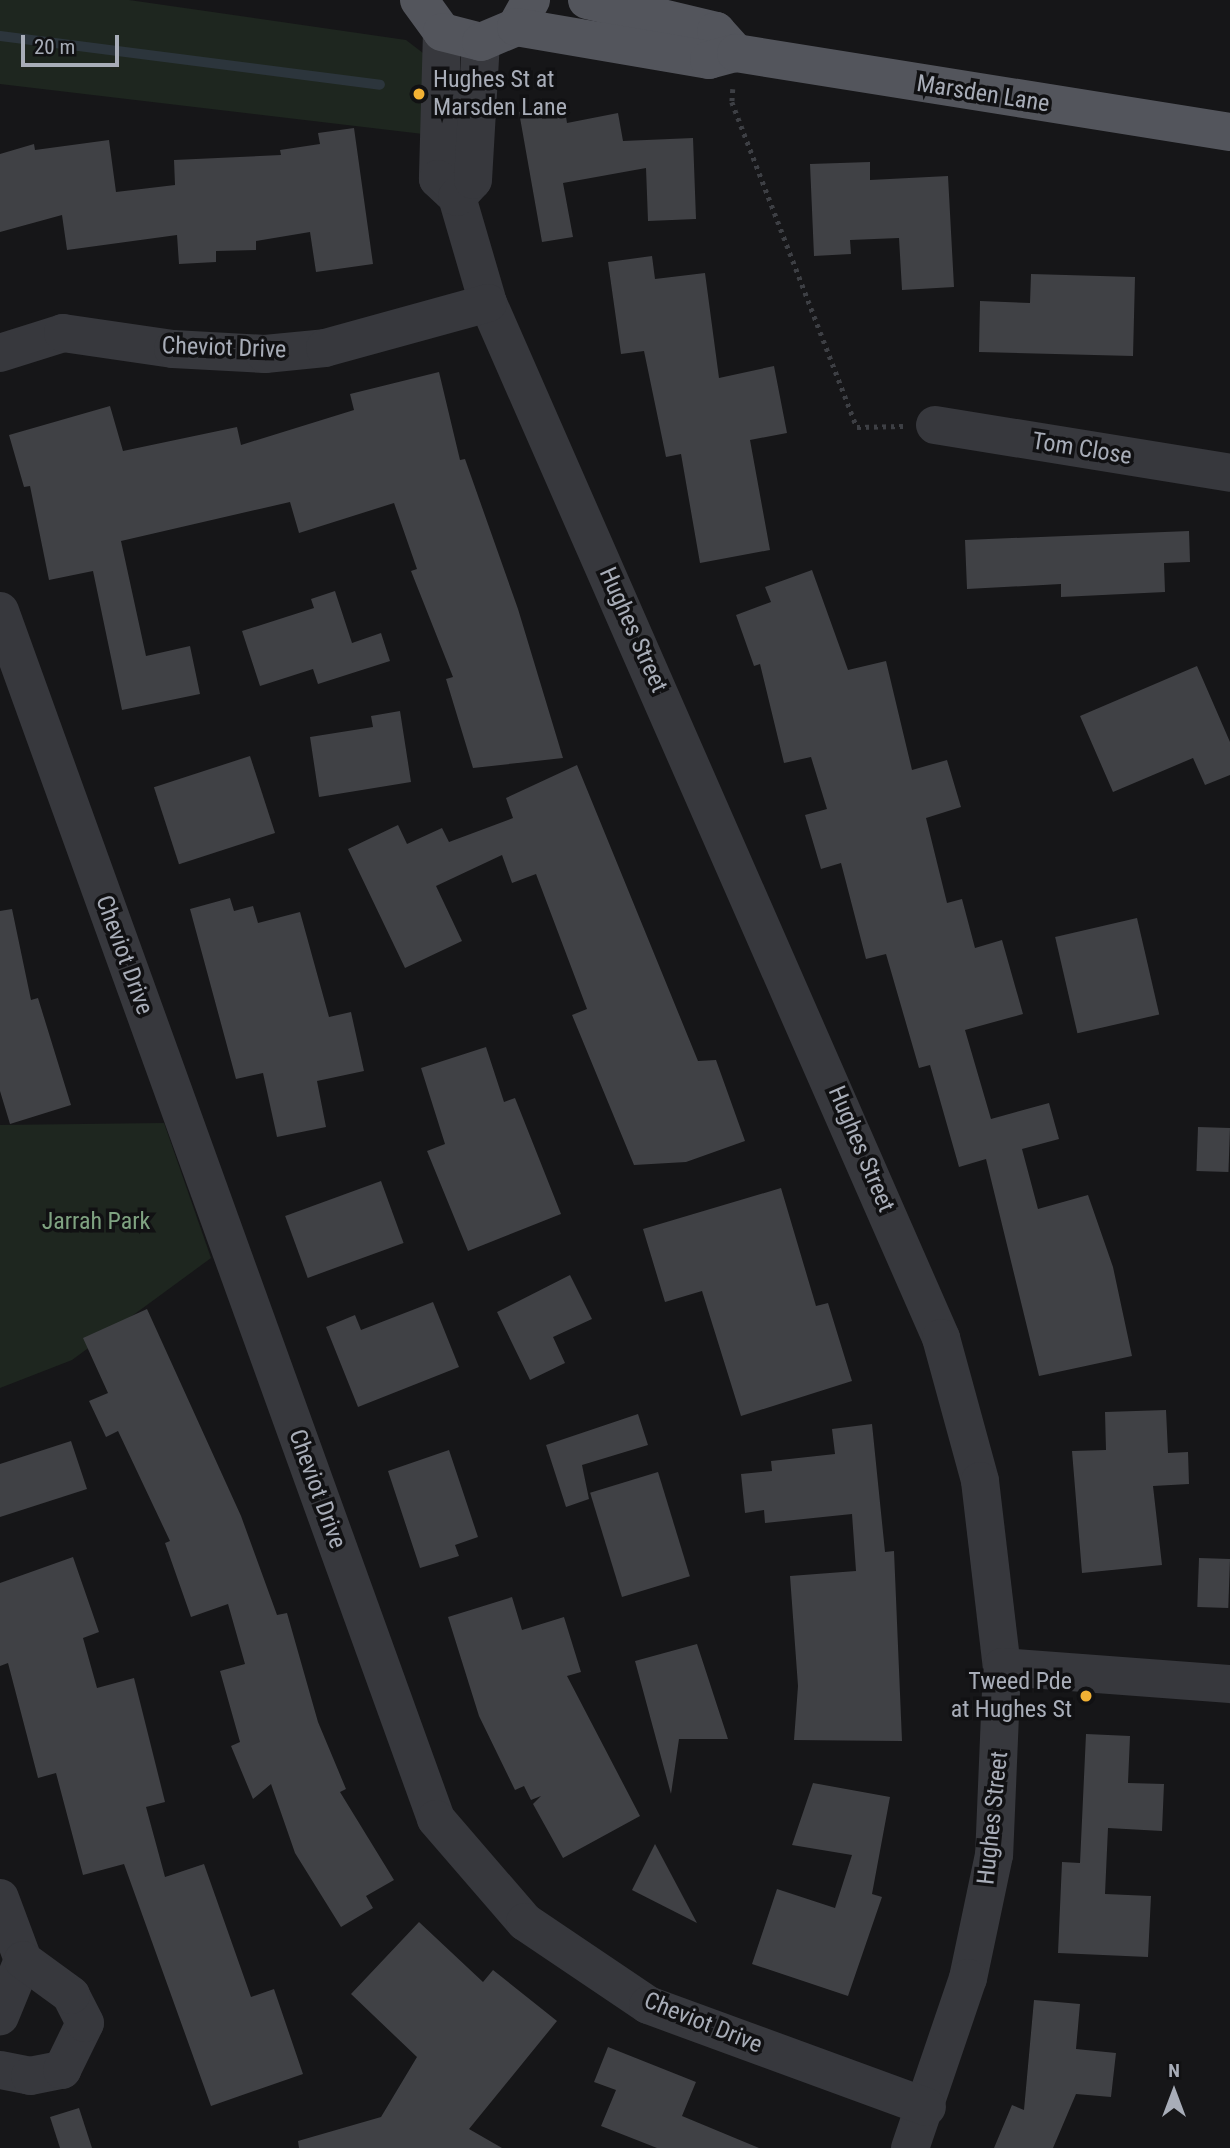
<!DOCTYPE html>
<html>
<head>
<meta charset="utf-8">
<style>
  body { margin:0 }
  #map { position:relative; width:1230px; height:2148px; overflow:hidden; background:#161618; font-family:"Roboto Condensed",sans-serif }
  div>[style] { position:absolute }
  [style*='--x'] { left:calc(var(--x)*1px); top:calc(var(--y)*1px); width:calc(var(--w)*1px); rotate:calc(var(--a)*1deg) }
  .green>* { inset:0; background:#1e261f }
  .stream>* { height:10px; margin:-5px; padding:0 5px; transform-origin:5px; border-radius:5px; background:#2c353c }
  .building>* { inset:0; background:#404145; transform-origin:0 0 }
  .path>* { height:4.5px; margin-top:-2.25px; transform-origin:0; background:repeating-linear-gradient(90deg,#3d3f44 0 3.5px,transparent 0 8.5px) }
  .minor>* { height:38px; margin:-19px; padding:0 19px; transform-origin:19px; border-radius:19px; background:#37383d }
  .major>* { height:38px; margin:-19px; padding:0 19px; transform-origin:19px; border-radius:19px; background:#53555c }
  .dots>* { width:19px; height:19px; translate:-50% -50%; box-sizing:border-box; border:4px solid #111113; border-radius:50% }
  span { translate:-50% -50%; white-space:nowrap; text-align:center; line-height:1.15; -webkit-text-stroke:7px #111113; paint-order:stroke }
  .poi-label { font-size:24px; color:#a8adb8 }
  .left { translate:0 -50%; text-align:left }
  .right { translate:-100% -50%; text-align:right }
  .street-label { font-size:24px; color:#a8adb8 }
  .park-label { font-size:24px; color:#7fa381 }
  .north { position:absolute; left:1139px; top:2057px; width:70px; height:70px; -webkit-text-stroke:5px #111113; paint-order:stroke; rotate:0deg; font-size:19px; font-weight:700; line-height:28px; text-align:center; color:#a8adb8 }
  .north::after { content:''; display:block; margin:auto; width:24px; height:32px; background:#a8adb8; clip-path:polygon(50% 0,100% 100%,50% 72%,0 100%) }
  .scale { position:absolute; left:21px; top:35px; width:98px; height:32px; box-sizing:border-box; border:4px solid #a8adb8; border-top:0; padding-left:9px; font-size:21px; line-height:24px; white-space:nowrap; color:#a8adb8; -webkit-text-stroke:5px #111113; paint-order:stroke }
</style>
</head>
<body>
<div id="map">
  <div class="green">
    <div style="clip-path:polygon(0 0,129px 0,406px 40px,423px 53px,423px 134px,0 84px)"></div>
    <div style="clip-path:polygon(164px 1123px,211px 1258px,72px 1360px,0 1388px,0 1125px)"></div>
  </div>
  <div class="stream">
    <div style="--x:0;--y:36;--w:383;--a:7.3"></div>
  </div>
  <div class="building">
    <div style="clip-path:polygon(564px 104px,567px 123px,618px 113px,623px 141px,693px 138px,696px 219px,648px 221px,646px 168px,563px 183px,573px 237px,542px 242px,519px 112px)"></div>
    <div style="clip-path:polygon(354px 128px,373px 264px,316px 272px,310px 232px,256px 241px,256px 250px,216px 251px,216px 262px,179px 264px,177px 235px,67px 250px,62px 215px,0 232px,0 154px,34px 144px,35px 150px,109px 140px,116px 192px,175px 185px,174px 160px,281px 155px,280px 150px,320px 144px,318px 133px)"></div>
    <div style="clip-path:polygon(870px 162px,870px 180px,948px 176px,954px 287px,902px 290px,899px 238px,850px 240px,851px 254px,814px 256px,810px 164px)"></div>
    <div style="clip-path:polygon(652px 256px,655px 279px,705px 273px,719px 378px,774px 366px,787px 433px,750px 440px,770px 550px,700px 563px,681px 454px,666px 457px,644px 351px,621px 354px,608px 262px)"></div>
    <div style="clip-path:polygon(1031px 274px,1135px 277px,1133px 356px,979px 352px,980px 301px,1030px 303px)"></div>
    <div style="clip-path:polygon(439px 372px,460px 460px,465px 459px,518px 609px,563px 758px,473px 768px,446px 679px,453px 677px,411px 571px,417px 569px,394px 503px,299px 533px,290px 502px,121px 541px,146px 656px,190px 646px,200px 694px,122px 710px,93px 571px,49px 580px,30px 486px,24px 487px,9px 435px,110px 406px,123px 451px,237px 427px,241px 445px,354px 410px,350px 394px)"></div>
    <div style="clip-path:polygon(1189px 531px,1190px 562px,1164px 563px,1165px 592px,1061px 597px,1061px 584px,967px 589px,965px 540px)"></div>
    <div style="clip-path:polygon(812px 570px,848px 670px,886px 661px,912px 770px,947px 760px,961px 807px,926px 818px,947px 903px,962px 899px,975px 948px,1002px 940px,1023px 1014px,965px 1030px,991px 1119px,1049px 1103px,1059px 1139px,1022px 1149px,1038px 1209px,1088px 1195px,1113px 1267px,1132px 1356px,1039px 1376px,986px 1159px,959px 1167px,930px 1065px,919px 1068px,886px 954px,866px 959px,841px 863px,821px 869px,805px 815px,827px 809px,811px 757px,784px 763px,760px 664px,754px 666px,736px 615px,771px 602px,765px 587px)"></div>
    <div style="clip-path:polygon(335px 591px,352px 643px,381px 633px,390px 661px,318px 684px,313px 669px,260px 686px,242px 631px,314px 608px,311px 599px)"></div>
    <div style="clip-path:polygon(1197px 666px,1230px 742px,1230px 775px,1205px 785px,1193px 758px,1113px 792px,1080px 716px)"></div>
    <div style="clip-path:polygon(400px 711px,411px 782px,319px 797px,310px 737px,373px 727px,371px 716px)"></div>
    <div style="left:250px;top:756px;width:81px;height:101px;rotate:72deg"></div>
    <div style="clip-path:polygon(577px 765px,698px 1061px,716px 1060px,745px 1141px,686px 1162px,634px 1165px,572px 1015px,587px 1009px,536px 874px,512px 883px,502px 855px,436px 886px,462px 941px,405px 968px,348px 849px,398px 825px,407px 844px,442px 828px,449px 842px,513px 818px,506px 798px)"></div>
    <div style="clip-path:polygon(230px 898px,234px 911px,253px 906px,258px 923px,300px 912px,329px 1017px,351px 1012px,364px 1071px,317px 1081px,326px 1127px,277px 1137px,263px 1073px,236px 1079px,190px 909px)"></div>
    <div style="clip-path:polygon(12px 909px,31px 1000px,38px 998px,71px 1105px,10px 1124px,0 1091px,0 911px)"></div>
    <div style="left:1137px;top:918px;width:99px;height:84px;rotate:77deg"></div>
    <div style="clip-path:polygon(486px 1047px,504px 1102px,515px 1098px,561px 1214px,468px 1251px,427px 1151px,445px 1144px,421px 1068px)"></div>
    <div style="left:1198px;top:1127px;width:32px;height:44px;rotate:2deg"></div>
    <div style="left:381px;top:1181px;width:66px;height:102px;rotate:70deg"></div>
    <div style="clip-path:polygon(781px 1188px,816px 1306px,828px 1303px,852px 1381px,741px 1416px,702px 1291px,665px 1302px,643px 1229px)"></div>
    <div style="clip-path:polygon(570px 1275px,592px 1319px,553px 1337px,565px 1363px,530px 1380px,497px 1312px)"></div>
    <div style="clip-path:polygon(433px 1302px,459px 1367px,358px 1407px,326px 1327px,355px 1315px,361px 1330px)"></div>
    <div style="clip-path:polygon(147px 1309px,241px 1516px,277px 1615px,287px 1613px,318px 1722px,346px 1789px,340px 1792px,394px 1880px,366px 1896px,373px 1908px,341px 1927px,295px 1853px,271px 1784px,253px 1799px,231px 1746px,240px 1742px,220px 1671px,245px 1664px,228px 1604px,191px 1617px,165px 1543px,170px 1541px,118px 1431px,106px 1437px,89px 1401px,108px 1393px,83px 1338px)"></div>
    <div style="clip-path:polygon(1166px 1410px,1168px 1453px,1188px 1452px,1189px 1484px,1153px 1486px,1162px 1565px,1082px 1573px,1072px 1451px,1106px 1450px,1105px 1412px)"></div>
    <div style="clip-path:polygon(638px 1414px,648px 1445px,582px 1465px,589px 1499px,566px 1507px,546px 1445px)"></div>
    <div style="clip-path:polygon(872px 1424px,885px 1552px,894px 1551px,902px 1741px,794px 1740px,798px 1686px,790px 1576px,856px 1571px,852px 1514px,765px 1523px,764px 1510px,745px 1513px,741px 1474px,772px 1471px,771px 1461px,835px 1454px,832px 1429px)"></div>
    <div style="clip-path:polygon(71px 1441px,87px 1489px,0 1517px,0 1464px)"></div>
    <div style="clip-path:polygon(449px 1450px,478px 1537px,455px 1545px,459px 1556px,420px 1568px,388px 1471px)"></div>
    <div style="left:658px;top:1472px;width:109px;height:71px;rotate:73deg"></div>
    <div style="clip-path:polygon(73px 1557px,99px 1632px,83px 1638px,97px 1688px,134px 1678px,165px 1802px,146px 1807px,165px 1877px,204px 1864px,251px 1997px,274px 1989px,303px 2074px,211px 2106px,124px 1864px,83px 1875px,56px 1773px,38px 1778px,8px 1663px,0 1666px,0 1583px)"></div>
    <div style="left:1199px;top:1558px;width:31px;height:49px;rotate:2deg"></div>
    <div style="clip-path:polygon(512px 1597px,522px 1630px,564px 1617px,581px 1672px,567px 1676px,640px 1816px,563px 1858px,533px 1804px,541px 1796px,531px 1800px,524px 1786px,515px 1790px,479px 1716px,448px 1617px)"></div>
    <div style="clip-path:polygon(697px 1644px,728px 1739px,679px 1739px,671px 1794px,635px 1661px)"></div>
    <div style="clip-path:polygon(1086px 1734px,1130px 1736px,1128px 1783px,1164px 1784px,1162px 1831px,1108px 1828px,1105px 1894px,1151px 1896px,1148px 1957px,1058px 1953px,1062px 1862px,1080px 1863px)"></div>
    <div style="clip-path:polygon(813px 1783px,890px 1797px,872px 1894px,882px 1897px,848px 1996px,752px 1964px,777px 1889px,835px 1908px,852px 1855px,792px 1845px)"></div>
    <div style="clip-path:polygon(655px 1844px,697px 1923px,632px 1890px)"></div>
    <div style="clip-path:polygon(419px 1922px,483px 1982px,493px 1970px,557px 2021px,469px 2129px,502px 2148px,299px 2148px,298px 2141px,381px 2117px,417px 2057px,351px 1994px)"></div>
    <div style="clip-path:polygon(1034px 2000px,1080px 2004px,1076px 2049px,1116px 2053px,1111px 2097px,1076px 2094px,1053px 2148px,994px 2148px,1012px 2105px,1024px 2110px)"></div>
    <div style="clip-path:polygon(608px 2047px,696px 2082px,682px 2116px,759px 2148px,657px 2148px,601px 2126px,616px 2090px,594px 2082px)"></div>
    <div style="clip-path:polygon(79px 2108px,92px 2148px,60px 2148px,50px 2117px)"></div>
  </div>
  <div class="path">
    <div style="--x:733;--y:89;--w:13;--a:94"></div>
    <div style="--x:732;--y:102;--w:348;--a:69"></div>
    <div style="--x:857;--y:427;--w:46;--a:-1.2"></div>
  </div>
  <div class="minor">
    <div style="--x:442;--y:32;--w:147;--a:91.6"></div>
    <div style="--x:438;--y:179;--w:26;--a:43"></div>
    <div style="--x:457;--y:197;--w:110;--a:73.7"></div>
    <div style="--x:488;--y:303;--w:1130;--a:66.36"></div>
    <div style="--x:941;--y:1338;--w:148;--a:74.7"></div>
    <div style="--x:980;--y:1481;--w:187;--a:83.3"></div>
    <div style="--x:1002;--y:1667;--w:188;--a:92.4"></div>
    <div style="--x:994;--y:1855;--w:126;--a:101.9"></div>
    <div style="--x:968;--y:1978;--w:180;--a:108.8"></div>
    <div style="--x:457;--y:197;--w:23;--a:-47"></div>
    <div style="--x:473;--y:180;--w:138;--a:-86.7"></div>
    <div style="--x:0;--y:353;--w:66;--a:-17.6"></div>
    <div style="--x:63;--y:333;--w:111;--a:8.3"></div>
    <div style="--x:173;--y:349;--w:92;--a:3.1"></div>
    <div style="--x:265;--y:354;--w:60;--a:-5.7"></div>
    <div style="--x:325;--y:348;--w:169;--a:-15.4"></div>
    <div style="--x:935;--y:425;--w:299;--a:9.2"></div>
    <div style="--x:0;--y:611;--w:1284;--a:70.15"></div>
    <div style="--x:436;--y:1819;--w:136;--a:49.2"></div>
    <div style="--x:525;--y:1922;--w:148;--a:34"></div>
    <div style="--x:648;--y:2005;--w:297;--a:20.1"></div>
    <div style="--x:1002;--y:1667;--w:229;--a:4.3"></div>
    <div style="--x:0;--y:1898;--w:66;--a:69.6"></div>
    <div style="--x:23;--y:1960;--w:61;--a:112.3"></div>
    <div style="--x:0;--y:2070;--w:31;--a:11"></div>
    <div style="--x:30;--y:2076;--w:33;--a:-11"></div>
    <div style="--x:62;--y:2070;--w:52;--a:-63.9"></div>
    <div style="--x:85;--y:2023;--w:31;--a:-117"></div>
    <div style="--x:71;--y:1995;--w:59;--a:-143.9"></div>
  </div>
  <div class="major">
    <div style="--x:419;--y:0;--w:39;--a:54"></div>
    <div style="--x:442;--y:32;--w:40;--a:14.4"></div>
    <div style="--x:481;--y:42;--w:38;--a:-23"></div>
    <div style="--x:516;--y:27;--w:31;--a:-61"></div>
    <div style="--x:587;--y:0;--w:133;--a:13.5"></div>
    <div style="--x:716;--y:31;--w:30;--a:48"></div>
    <div style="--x:516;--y:27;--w:196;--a:9.7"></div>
    <div style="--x:709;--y:60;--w:28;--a:-15"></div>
    <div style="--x:736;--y:53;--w:500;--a:9.09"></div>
  </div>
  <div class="dots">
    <div style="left:419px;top:94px;background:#f2b134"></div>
    <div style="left:1086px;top:1696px;background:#f2b134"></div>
  </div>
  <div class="poi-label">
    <span class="left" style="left:433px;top:94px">Hughes St at<br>Marsden Lane</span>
    <span class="right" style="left:1072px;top:1696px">Tweed Pde<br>at Hughes St</span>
  </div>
  <div class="street-label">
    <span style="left:983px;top:94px;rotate:9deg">Marsden Lane</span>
    <span style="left:224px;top:348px;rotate:2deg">Cheviot Drive</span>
    <span style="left:1082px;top:449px;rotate:9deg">Tom Close</span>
    <span style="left:633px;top:630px;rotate:66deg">Hughes Street</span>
    <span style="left:124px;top:955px;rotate:70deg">Cheviot Drive</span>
    <span style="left:861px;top:1149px;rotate:67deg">Hughes Street</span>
    <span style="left:317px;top:1489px;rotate:70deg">Cheviot Drive</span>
    <span style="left:993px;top:1818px;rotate:-84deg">Hughes Street</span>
    <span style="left:703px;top:2023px;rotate:22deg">Cheviot Drive</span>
  </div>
  <div class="park-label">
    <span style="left:96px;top:1222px">Jarrah Park</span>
  </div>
  <div class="north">N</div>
  <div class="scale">20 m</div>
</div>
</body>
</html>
